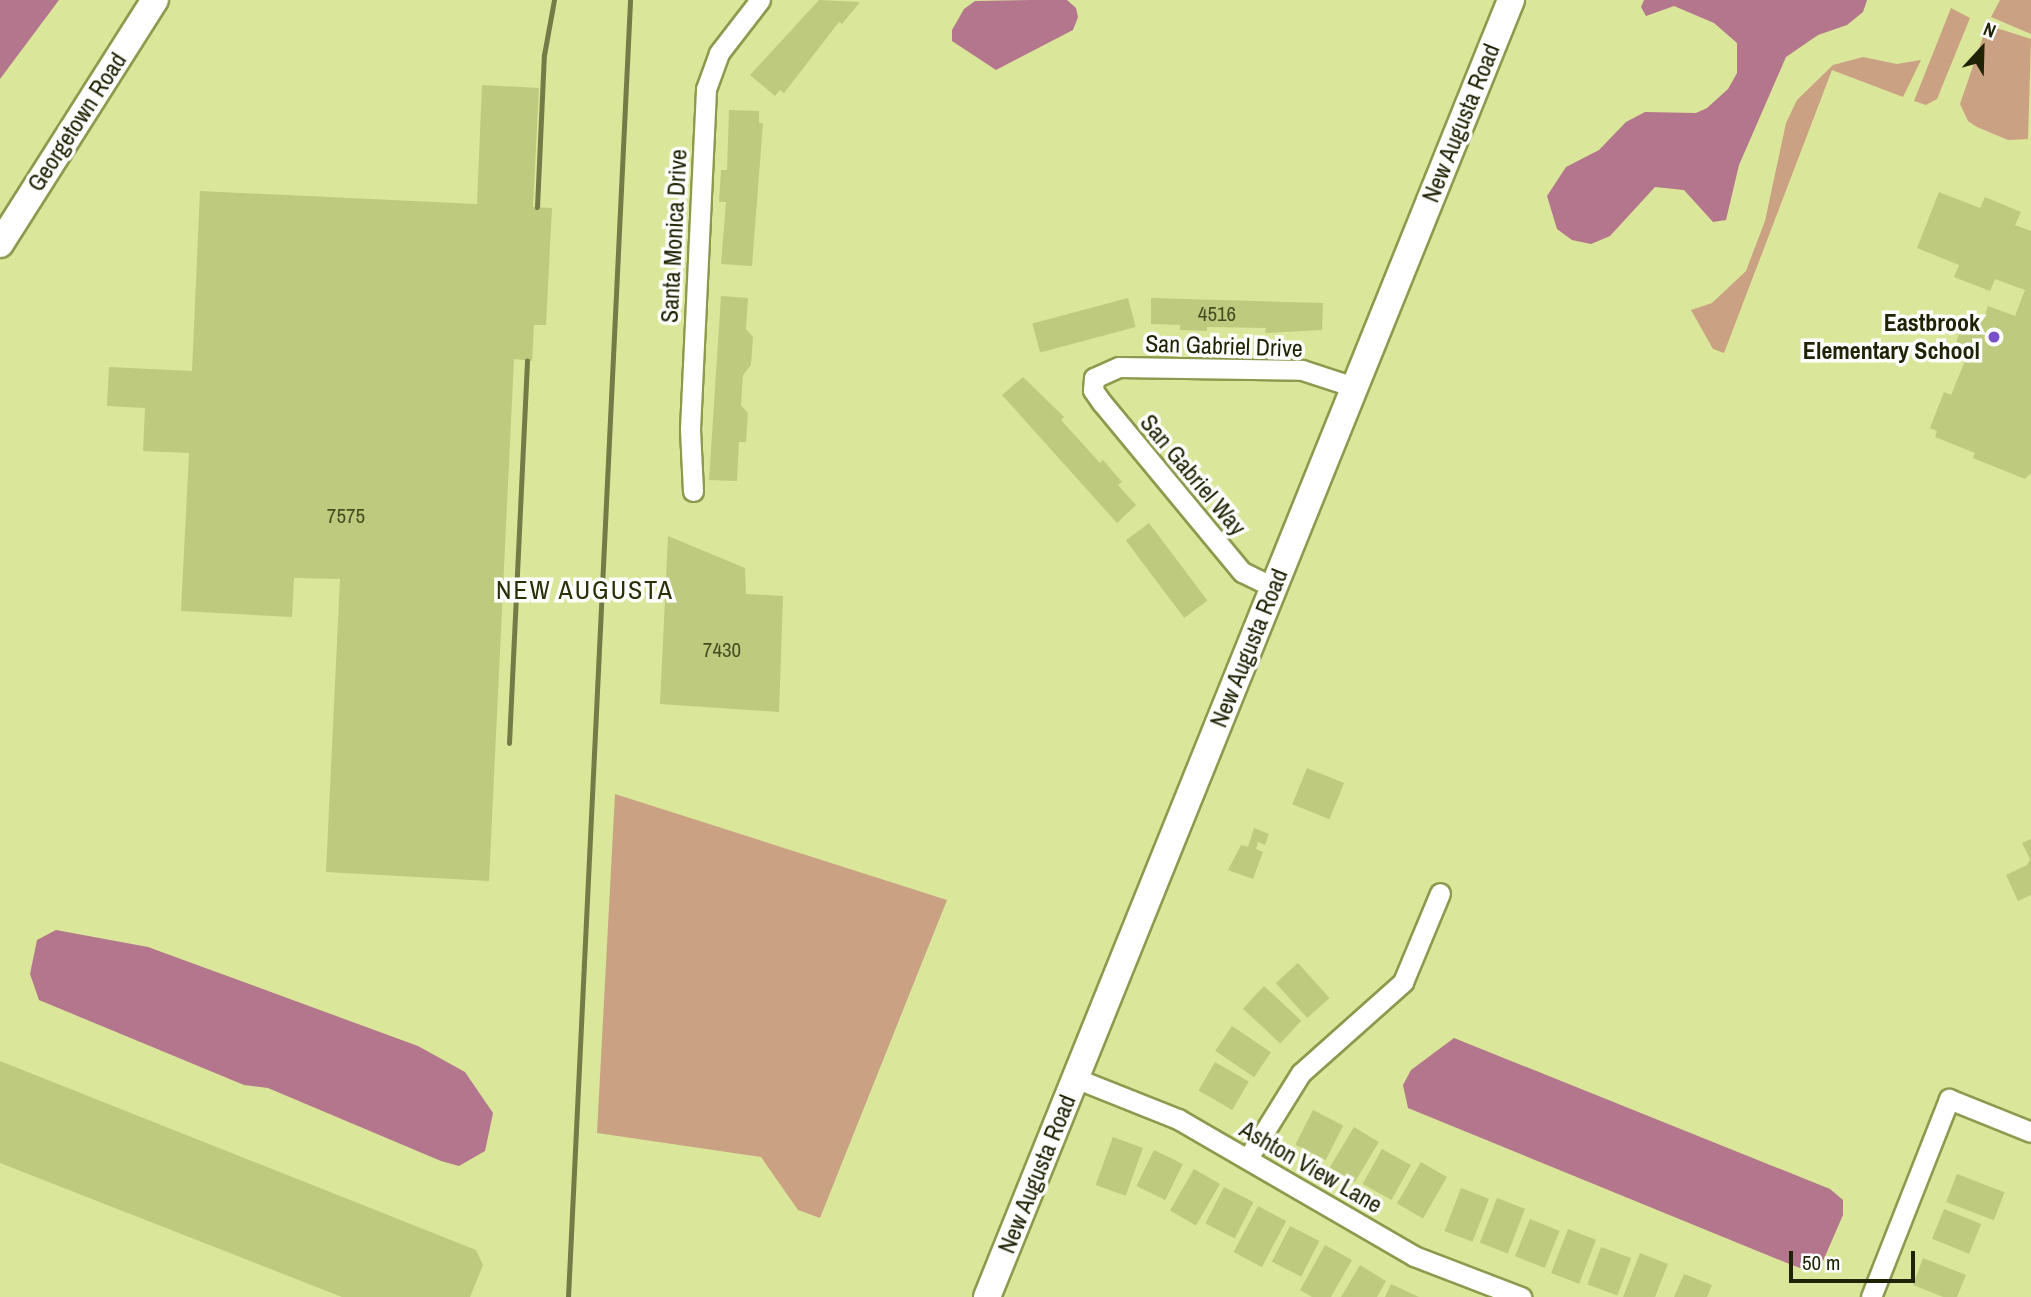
<!DOCTYPE html>
<html>
<head>
<meta charset="utf-8">
<style>
  body { margin:0 }
  #map { position:relative; width:2031px; height:1297px; overflow:hidden; background:#dae699; font-family:"Archivo Narrow",sans-serif }
  div>[style] { position:absolute }
  [style*='--x'] { left:calc(var(--x)*1px); top:calc(var(--y)*1px); width:calc(var(--w)*1px); rotate:calc(var(--a)*1deg) }
  .green>* { inset:0; background:#cba184 }
  .water>* { inset:0; background:#b3768c }
  .building>* { inset:0; background:#becb7e; transform-origin:0 0 }
  .roads { filter:drop-shadow(2px 0 #8e994e) drop-shadow(-2px 0 #8e994e) drop-shadow(0 2px #8e994e) drop-shadow(0 -2px #8e994e) }
  .street>* { height:19px; margin:-9.5px; padding:0 9.5px; transform-origin:9.5px; border-radius:9.5px; background:#fff }
  .secondary>* { height:26px; margin:-13px; padding:0 13px; transform-origin:13px; border-radius:13px; background:#fff }
  .rail>* { height:5px; margin:-2.5px; padding:0 2.5px; transform-origin:2.5px; border-radius:2.5px; background:#747b47 }
  .dots>* { width:19px; height:19px; translate:-50% -50%; box-sizing:border-box; border:4px solid #fefefe; border-radius:50% }
  span { translate:-50% -50%; white-space:nowrap; text-align:center; line-height:1.15; -webkit-text-stroke:7px #fefefe; paint-order:stroke }
  .number-label { font-size:21px; color:#474c22 }
  .number-label span { -webkit-text-stroke-width:0 }
  .street-label { font-size:24px; color:#1f2203 }
  .poi-label { font-size:24px; color:#1f2203; font-weight:700 }
  .right { translate:-100% -50%; text-align:right }
  .neighbourhood-label { font-size:26px; color:#2a2f06; letter-spacing:2px }
  .north { position:absolute; left:1947px; top:14px; width:70px; height:70px; -webkit-text-stroke:5px #fefefe; paint-order:stroke; rotate:22deg; font-size:19px; font-weight:700; line-height:28px; text-align:center; color:#1f2203 }
  .north::after { content:''; display:block; margin:auto; width:24px; height:32px; background:#1f2203; clip-path:polygon(50% 0,100% 100%,50% 72%,0 100%) }
  .scale { position:absolute; left:1789px; top:1251px; width:126px; height:32px; box-sizing:border-box; border:4px solid #1f2203; border-top:0; padding-left:9px; font-size:21px; line-height:24px; white-space:nowrap; color:#1f2203; -webkit-text-stroke:5px #fefefe; paint-order:stroke }
</style>
</head>
<body>
<div id="map">
  <div class="green">
    <div style="clip-path:polygon(2000px 0,2031px 0,2031px 34px,1991px 17px)"></div>
    <div style="clip-path:polygon(1951px 8px,1970px 18px,1937px 99px,1926px 105px,1914px 101px)"></div>
    <div style="clip-path:polygon(1987px 25px,2031px 39px,2028px 139px,2008px 140px,1977px 127px,1968px 121px,1960px 104px)"></div>
    <div style="clip-path:polygon(1863px 57px,1897px 64px,1921px 60px,1903px 97px,1832px 70px,1724px 353px,1713px 349px,1691px 310px,1712px 303px,1746px 271px,1765px 221px,1786px 123px,1797px 100px,1833px 65px)"></div>
    <div style="clip-path:polygon(615px 794px,947px 900px,820px 1218px,798px 1210px,761px 1157px,597px 1133px)"></div>
  </div>
  <div class="water">
    <div style="clip-path:polygon(0 0,59px 0,0 79px)"></div>
    <div style="clip-path:polygon(1031px 0,1067px 0,1076px 8px,1078px 17px,1073px 30px,996px 70px,952px 41px,952px 30px,964px 9px,975px 1px)"></div>
    <div style="clip-path:polygon(1644px 0,1867px 0,1863px 12px,1847px 25px,1818px 35px,1786px 57px,1739px 165px,1726px 220px,1713px 222px,1684px 190px,1655px 187px,1610px 236px,1591px 244px,1572px 240px,1557px 229px,1547px 196px,1566px 167px,1599px 150px,1626px 122px,1645px 112px,1696px 113px,1707px 108px,1728px 89px,1737px 73px,1737px 43px,1714px 23px,1674px 6px,1646px 16px,1641px 7px)"></div>
    <div style="clip-path:polygon(56px 930px,148px 947px,418px 1046px,465px 1072px,493px 1113px,485px 1151px,459px 1166px,441px 1161px,268px 1088px,244px 1085px,39px 1000px,30px 974px,37px 940px)"></div>
    <div style="clip-path:polygon(1454px 1038px,1830px 1189px,1843px 1200px,1843px 1215px,1823px 1261px,1800px 1268px,1787px 1263px,1408px 1108px,1403px 1085px,1411px 1070px)"></div>
  </div>
  <div class="building">
    <div style="clip-path:polygon(819px 0,860px 2px,842px 24px,839px 22px,784px 93px,780px 90px,775px 96px,750px 75px)"></div>
    <div style="clip-path:polygon(482px 85px,539px 88px,533px 207px,552px 208px,546px 325px,534px 325px,532px 361px,514px 359px,489px 881px,326px 872px,340px 579px,294px 578px,292px 617px,181px 611px,189px 453px,143px 451px,145px 408px,107px 406px,109px 367px,192px 371px,200px 191px,477px 204px)"></div>
    <div style="clip-path:polygon(729px 110px,759px 111px,759px 123px,763px 123px,752px 266px,721px 264px,726px 202px,719px 202px,721px 170px,727px 170px)"></div>
    <div style="clip-path:polygon(1939px 192px,1980px 208px,1985px 197px,2021px 212px,2015px 225px,2031px 231px,2031px 473px,2025px 479px,1973px 458px,1975px 453px,1935px 437px,1937px 431px,1930px 428px,1944px 392px,1951px 395px,1965px 361px,1959px 358px,1964px 346px,1956px 342px,1962px 326px,1970px 330px,1975px 317px,1983px 320px,1988px 306px,2015px 316px,2025px 290px,1995px 279px,1990px 291px,1954px 277px,1959px 265px,1917px 248px)"></div>
    <div style="clip-path:polygon(721px 296px,748px 298px,746px 329px,753px 337px,751px 365px,743px 375px,741px 405px,748px 413px,746px 442px,739px 442px,737px 481px,709px 480px)"></div>
    <div style="left:1128px;top:298px;width:30px;height:99px;rotate:75deg"></div>
    <div style="clip-path:polygon(1151px 298px,1323px 303px,1322px 330px,1265px 333px,1266px 328px,1207px 327px,1207px 331px,1180px 330px,1180px 325px,1151px 324px)"></div>
    <div style="clip-path:polygon(1023px 377px,1064px 417px,1061px 420px,1100px 463px,1103px 460px,1122px 482px,1118px 485px,1136px 505px,1117px 523px,1002px 395px)"></div>
    <div style="left:1149px;top:523px;width:97px;height:29px;rotate:53deg"></div>
    <div style="clip-path:polygon(668px 536px,745px 568px,746px 594px,783px 596px,779px 712px,660px 704px)"></div>
    <div style="left:1307px;top:768px;width:40px;height:39px;rotate:22deg"></div>
    <div style="clip-path:polygon(1254px 828px,1269px 834px,1265px 845px,1258px 842px,1256px 849px,1263px 852px,1253px 879px,1228px 870px,1241px 845px,1248px 847px)"></div>
    <div style="clip-path:polygon(2031px 839px,2031px 895px,2018px 901px,2006px 875px,2027px 865px,2030px 859px,2022px 843px)"></div>
    <div style="left:1298px;top:963px;width:47px;height:30px;rotate:48deg"></div>
    <div style="left:1264px;top:986px;width:51px;height:31px;rotate:43deg"></div>
    <div style="left:1232px;top:1026px;width:47px;height:30px;rotate:34deg"></div>
    <div style="clip-path:polygon(0 1061px,476px 1250px,483px 1265px,470px 1297px,342px 1297px,0 1163px)"></div>
    <div style="left:1215px;top:1062px;width:39px;height:33px;rotate:30deg"></div>
    <div style="left:1313px;top:1110px;width:34px;height:39px;rotate:27deg"></div>
    <div style="left:1354px;top:1127px;width:29px;height:47px;rotate:31deg"></div>
    <div style="left:1113px;top:1137px;width:32px;height:51px;rotate:20deg"></div>
    <div style="left:1382px;top:1149px;width:33px;height:40px;rotate:29deg"></div>
    <div style="left:1154px;top:1150px;width:32px;height:40px;rotate:26deg"></div>
    <div style="left:1421px;top:1162px;width:30px;height:48px;rotate:30deg"></div>
    <div style="left:1194px;top:1169px;width:30px;height:48px;rotate:30deg"></div>
    <div style="left:1957px;top:1174px;width:51px;height:30px;rotate:21deg"></div>
    <div style="left:1224px;top:1187px;width:33px;height:41px;rotate:27deg"></div>
    <div style="left:1461px;top:1188px;width:30px;height:46px;rotate:21deg"></div>
    <div style="left:1497px;top:1198px;width:30px;height:48px;rotate:21deg"></div>
    <div style="left:1258px;top:1206px;width:32px;height:52px;rotate:28deg"></div>
    <div style="left:1944px;top:1209px;width:40px;height:32px;rotate:22deg"></div>
    <div style="left:1530px;top:1219px;width:32px;height:40px;rotate:22deg"></div>
    <div style="left:1290px;top:1226px;width:33px;height:40px;rotate:27deg"></div>
    <div style="left:1568px;top:1229px;width:30px;height:47px;rotate:21deg"></div>
    <div style="clip-path:polygon(1325px 1245px,1352px 1260px,1331px 1297px,1312px 1297px,1300px 1290px)"></div>
    <div style="left:1601px;top:1247px;width:32px;height:40px;rotate:20deg"></div>
    <div style="clip-path:polygon(1640px 1253px,1668px 1264px,1655px 1297px,1623px 1297px)"></div>
    <div style="clip-path:polygon(1923px 1258px,1966px 1275px,1957px 1297px,1943px 1297px,1913px 1285px)"></div>
    <div style="clip-path:polygon(1360px 1265px,1386px 1281px,1377px 1297px,1341px 1297px)"></div>
    <div style="clip-path:polygon(1684px 1274px,1712px 1285px,1707px 1297px,1674px 1297px)"></div>
    <div style="clip-path:polygon(1391px 1284px,1419px 1297px,1385px 1297px)"></div>
  </div>
  <div class="roads">
    <div class="street">
      <div style="--x:693;--y:491;--w:62;--a:-92.8"></div>
      <div style="--x:690;--y:429;--w:340;--a:-87.3"></div>
      <div style="--x:706;--y:89;--w:38;--a:-70"></div>
      <div style="--x:719;--y:53;--w:67;--a:-52.3"></div>
      <div style="--x:1273;--y:587;--w:34;--a:-154"></div>
      <div style="--x:1242;--y:572;--w:219;--a:-129.6"></div>
      <div style="--x:1102;--y:403;--w:16;--a:-125"></div>
      <div style="--x:1093;--y:390;--w:12;--a:-85"></div>
      <div style="--x:1094;--y:378;--w:27;--a:-24"></div>
      <div style="--x:1119;--y:367;--w:183;--a:0.9"></div>
      <div style="--x:1302;--y:370;--w:55;--a:18.1"></div>
      <div style="--x:1075;--y:1078;--w:111;--a:21.7"></div>
      <div style="--x:1178;--y:1119;--w:273;--a:30.1"></div>
      <div style="--x:1414;--y:1256;--w:115;--a:21"></div>
      <div style="--x:1248;--y:1158;--w:100;--a:-58.1"></div>
      <div style="--x:1301;--y:1073;--w:137;--a:-41.7"></div>
      <div style="--x:1403;--y:982;--w:96;--a:-67.4"></div>
      <div style="--x:1871;--y:1297;--w:213;--a:-68.5"></div>
      <div style="--x:1949;--y:1099;--w:88;--a:21.9"></div>
    </div>
    <div class="secondary">
      <div style="--x:0;--y:244;--w:289;--a:-57.6"></div>
      <div style="--x:987;--y:1297;--w:1399;--a:-68"></div>
    </div>
  </div>
  <div class="rail">
    <div style="--x:537;--y:207;--w:152;--a:-87.4"></div>
    <div style="--x:544;--y:55;--w:56;--a:-79.7"></div>
    <div style="--x:509;--y:743;--w:383;--a:-87.3"></div>
    <div style="--x:568;--y:1297;--w:1298;--a:-87.26"></div>
  </div>
  <div class="dots">
    <div style="left:1994px;top:337px;background:#7a50c9"></div>
  </div>
  <div class="number-label">
    <span style="left:1217px;top:314px">4516</span>
    <span style="left:346px;top:516px">7575</span>
    <span style="left:722px;top:650px">7430</span>
  </div>
  <div class="street-label">
    <span style="left:77px;top:122px;rotate:-57deg">Georgetown Road</span>
    <span style="left:1461px;top:123px;rotate:-68deg">New Augusta Road</span>
    <span style="left:674px;top:236px;rotate:-87deg">Santa Monica Drive</span>
    <span style="left:1224px;top:346px;rotate:2deg">San Gabriel Drive</span>
    <span style="left:1193px;top:475px;rotate:50deg">San Gabriel Way</span>
    <span style="left:1249px;top:648px;rotate:-68deg">New Augusta Road</span>
    <span style="left:1311px;top:1167px;rotate:30deg">Ashton View Lane</span>
    <span style="left:1037px;top:1174px;rotate:-68deg">New Augusta Road</span>
  </div>
  <div class="poi-label">
    <span class="right" style="left:1980px;top:337px">Eastbrook<br>Elementary School</span>
  </div>
  <div class="neighbourhood-label">
    <span style="left:585px;top:590px">NEW AUGUSTA</span>
  </div>
  <div class="north">N</div>
  <div class="scale">50 m</div>
</div>
</body>
</html>
